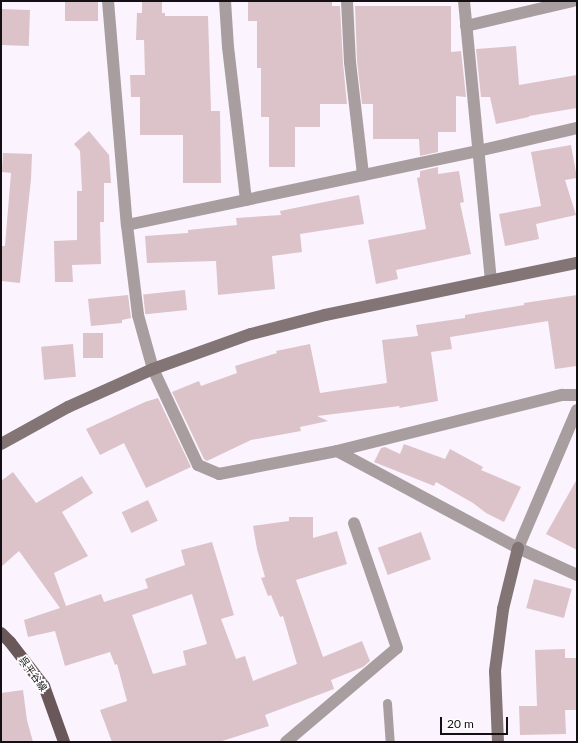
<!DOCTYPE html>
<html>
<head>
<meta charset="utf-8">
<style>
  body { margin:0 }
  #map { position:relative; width:578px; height:743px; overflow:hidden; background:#fbf3fe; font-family:Lato,"Noto Sans JP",sans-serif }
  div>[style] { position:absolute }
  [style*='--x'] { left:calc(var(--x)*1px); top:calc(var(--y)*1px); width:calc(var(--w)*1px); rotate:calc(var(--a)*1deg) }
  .building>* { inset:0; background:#dbc3c9; transform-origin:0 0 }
  .lane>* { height:9px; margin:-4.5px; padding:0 4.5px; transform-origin:4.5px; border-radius:4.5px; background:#a99e9f }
  .street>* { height:12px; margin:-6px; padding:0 6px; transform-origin:6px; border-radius:6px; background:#a99e9f }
  .secondary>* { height:12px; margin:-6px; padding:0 6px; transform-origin:6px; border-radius:6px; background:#837476 }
  .primary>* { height:12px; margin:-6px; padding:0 6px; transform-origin:6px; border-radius:6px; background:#695759 }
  span { translate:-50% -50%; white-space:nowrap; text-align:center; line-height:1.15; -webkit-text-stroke:3.5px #fff; paint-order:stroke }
  .street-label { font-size:10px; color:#130f14 }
  .frame { position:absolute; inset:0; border:2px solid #130f14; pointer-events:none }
  .scale { position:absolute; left:440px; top:717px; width:68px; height:18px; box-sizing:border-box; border:2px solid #130f14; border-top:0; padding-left:5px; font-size:12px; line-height:14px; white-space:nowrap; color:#130f14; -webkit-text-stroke:3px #fff; paint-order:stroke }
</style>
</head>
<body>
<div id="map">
  <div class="building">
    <div style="left:65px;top:1px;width:33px;height:20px"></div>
    <div style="clip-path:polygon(142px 1px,162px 1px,162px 13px,165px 13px,165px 16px,208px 16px,211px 111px,220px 111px,221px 183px,183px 183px,183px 135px,140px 135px,140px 97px,131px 97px,130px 75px,145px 75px,144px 40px,136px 40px,137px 13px,142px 13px)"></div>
    <div style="clip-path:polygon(248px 1px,332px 1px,332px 6px,340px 6px,343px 63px,347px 104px,320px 104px,320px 127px,295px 127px,295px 167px,269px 167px,269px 117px,261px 117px,261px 68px,257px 68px,257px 21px,248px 21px)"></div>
    <div style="clip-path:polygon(355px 6px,451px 6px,451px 52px,461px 51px,466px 97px,456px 96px,456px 132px,438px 132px,438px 152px,420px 156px,419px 139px,373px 139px,373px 104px,362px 104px,357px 61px)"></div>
    <div style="left:1px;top:9px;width:29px;height:36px;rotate:2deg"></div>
    <div style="clip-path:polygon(516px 46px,519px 85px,577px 75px,577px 108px,529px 116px,529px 117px,496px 124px,490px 97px,481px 97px,476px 49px)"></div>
    <div style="clip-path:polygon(89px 131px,109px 155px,111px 183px,104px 183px,104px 222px,100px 222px,101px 264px,72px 265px,73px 282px,55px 282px,54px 241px,77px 240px,77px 191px,82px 191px,80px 151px,74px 144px)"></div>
    <div style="clip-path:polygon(571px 145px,577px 178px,565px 180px,576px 215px,536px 224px,539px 239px,505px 246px,499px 214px,541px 206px,531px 152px)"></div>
    <div style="clip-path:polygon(3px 153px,32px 154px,31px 179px,20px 283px,1px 281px,1px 258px,2px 246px,5px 246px,11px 173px,2px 172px)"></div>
    <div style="clip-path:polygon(438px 167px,438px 174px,459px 171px,464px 202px,460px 203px,471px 254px,396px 270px,398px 279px,376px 284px,368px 240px,426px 229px,417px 178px,420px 177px,420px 171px)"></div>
    <div style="clip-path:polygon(359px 195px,364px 224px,300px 234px,302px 252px,272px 256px,275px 289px,218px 295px,216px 261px,147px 263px,145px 236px,188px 233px,188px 230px,237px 225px,236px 218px,281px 215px,280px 211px)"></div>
    <div style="left:185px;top:290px;width:20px;height:42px;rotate:84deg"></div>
    <div style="clip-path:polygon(128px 295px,131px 318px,122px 320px,122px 323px,91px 326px,88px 299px)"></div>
    <div style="clip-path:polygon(577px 295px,577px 366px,555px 369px,548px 321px,450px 337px,452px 349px,431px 352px,438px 401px,399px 408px,400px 406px,317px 416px,328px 421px,300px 427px,301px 431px,251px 440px,207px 461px,204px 459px,172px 392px,199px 381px,201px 386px,237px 373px,235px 366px,277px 353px,276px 351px,310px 344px,320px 393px,387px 383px,382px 340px,418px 336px,416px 325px,465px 318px,465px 315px,524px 305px,524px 303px)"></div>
    <div style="left:83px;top:333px;width:20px;height:25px"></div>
    <div style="left:73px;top:344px;width:33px;height:32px;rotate:85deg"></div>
    <div style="clip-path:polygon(158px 398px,191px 467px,146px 488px,124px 443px,100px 455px,86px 429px,145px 402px)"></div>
    <div style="clip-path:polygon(404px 444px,445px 459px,450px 449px,483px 467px,481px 470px,521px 487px,504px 522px,486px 513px,473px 503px,436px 482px,434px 486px,374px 462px,381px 448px,385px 447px,400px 454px)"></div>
    <div style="clip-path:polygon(evenodd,13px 472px,36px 503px,82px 476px,93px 493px,62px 512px,88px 556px,54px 573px,66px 606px,101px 594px,104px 602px,148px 588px,145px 579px,185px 565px,181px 550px,212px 542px,234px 615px,221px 619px,236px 659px,245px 656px,253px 681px,297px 664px,283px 616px,280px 617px,271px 595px,268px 596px,261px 578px,265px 577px,257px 549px,253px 526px,289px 521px,289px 517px,313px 517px,313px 538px,337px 531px,347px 564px,296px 580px,323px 657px,362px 641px,370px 661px,363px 667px,331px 680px,334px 689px,265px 715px,269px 726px,219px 742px,112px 742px,100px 710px,127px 701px,117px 664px,115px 665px,110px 652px,65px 666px,55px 631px,28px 637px,24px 620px,60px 608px,19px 551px,1px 567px,1px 481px,13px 472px,192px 594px,207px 644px,183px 651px,186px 665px,153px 674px,132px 615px,192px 594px)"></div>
    <div style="clip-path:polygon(577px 479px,577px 550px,546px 534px)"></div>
    <div style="left:148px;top:500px;width:23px;height:29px;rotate:65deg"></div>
    <div style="left:421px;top:532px;width:29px;height:46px;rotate:70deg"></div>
    <div style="left:534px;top:579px;width:39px;height:30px;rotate:15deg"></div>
    <div style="clip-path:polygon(565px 649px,565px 658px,577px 658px,577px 710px,565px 710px,566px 734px,520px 735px,519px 706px,537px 706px,535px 650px)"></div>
    <div style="clip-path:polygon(23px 690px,27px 720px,33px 742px,1px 742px,1px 693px)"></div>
  </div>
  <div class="lane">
    <div style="--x:387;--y:703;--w:39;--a:86"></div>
  </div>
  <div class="street">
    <div style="--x:108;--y:1;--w:225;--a:85.2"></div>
    <div style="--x:127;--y:225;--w:91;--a:83"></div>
    <div style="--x:138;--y:315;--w:56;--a:74.5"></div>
    <div style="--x:153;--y:369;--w:106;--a:64.9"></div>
    <div style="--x:198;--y:465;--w:23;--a:23"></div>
    <div style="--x:219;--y:474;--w:120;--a:-11"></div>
    <div style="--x:337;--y:451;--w:232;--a:-14"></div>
    <div style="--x:562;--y:395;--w:15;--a:0"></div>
    <div style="--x:225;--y:1;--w:46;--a:86.3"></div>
    <div style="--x:228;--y:47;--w:154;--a:83.3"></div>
    <div style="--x:347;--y:1;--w:61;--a:87.2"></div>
    <div style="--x:350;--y:62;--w:114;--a:83.4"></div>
    <div style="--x:464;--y:1;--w:280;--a:84.5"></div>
    <div style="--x:466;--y:26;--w:110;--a:-13.2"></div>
    <div style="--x:127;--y:225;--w:359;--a:-11.9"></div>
    <div style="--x:478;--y:151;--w:102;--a:-13.1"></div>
    <div style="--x:337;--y:451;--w:205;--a:28.2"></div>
    <div style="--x:518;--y:548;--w:65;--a:24.6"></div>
    <div style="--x:518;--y:548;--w:150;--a:-66.9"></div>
    <div style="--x:286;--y:742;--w:145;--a:-40.3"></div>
    <div style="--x:397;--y:648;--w:132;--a:-109"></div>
  </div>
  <div class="secondary">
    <div style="--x:1;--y:444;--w:77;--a:-28.9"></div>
    <div style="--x:68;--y:407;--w:93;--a:-24.1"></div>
    <div style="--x:153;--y:369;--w:104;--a:-19.7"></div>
    <div style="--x:251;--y:334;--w:76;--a:-14.4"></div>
    <div style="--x:325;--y:315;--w:257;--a:-11.7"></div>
    <div style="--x:498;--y:742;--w:71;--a:-92.4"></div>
    <div style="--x:495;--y:671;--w:63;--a:-82.6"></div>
    <div style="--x:503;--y:609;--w:63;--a:-76.2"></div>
  </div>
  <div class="primary">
    <div style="--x:1;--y:633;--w:13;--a:45"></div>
    <div style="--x:10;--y:642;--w:56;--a:52.3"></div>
    <div style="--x:44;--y:686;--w:59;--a:70.3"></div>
  </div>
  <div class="street-label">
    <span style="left:33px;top:674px;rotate:55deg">呉平谷線</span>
  </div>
  <div class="frame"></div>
  <div class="scale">20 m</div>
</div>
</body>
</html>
